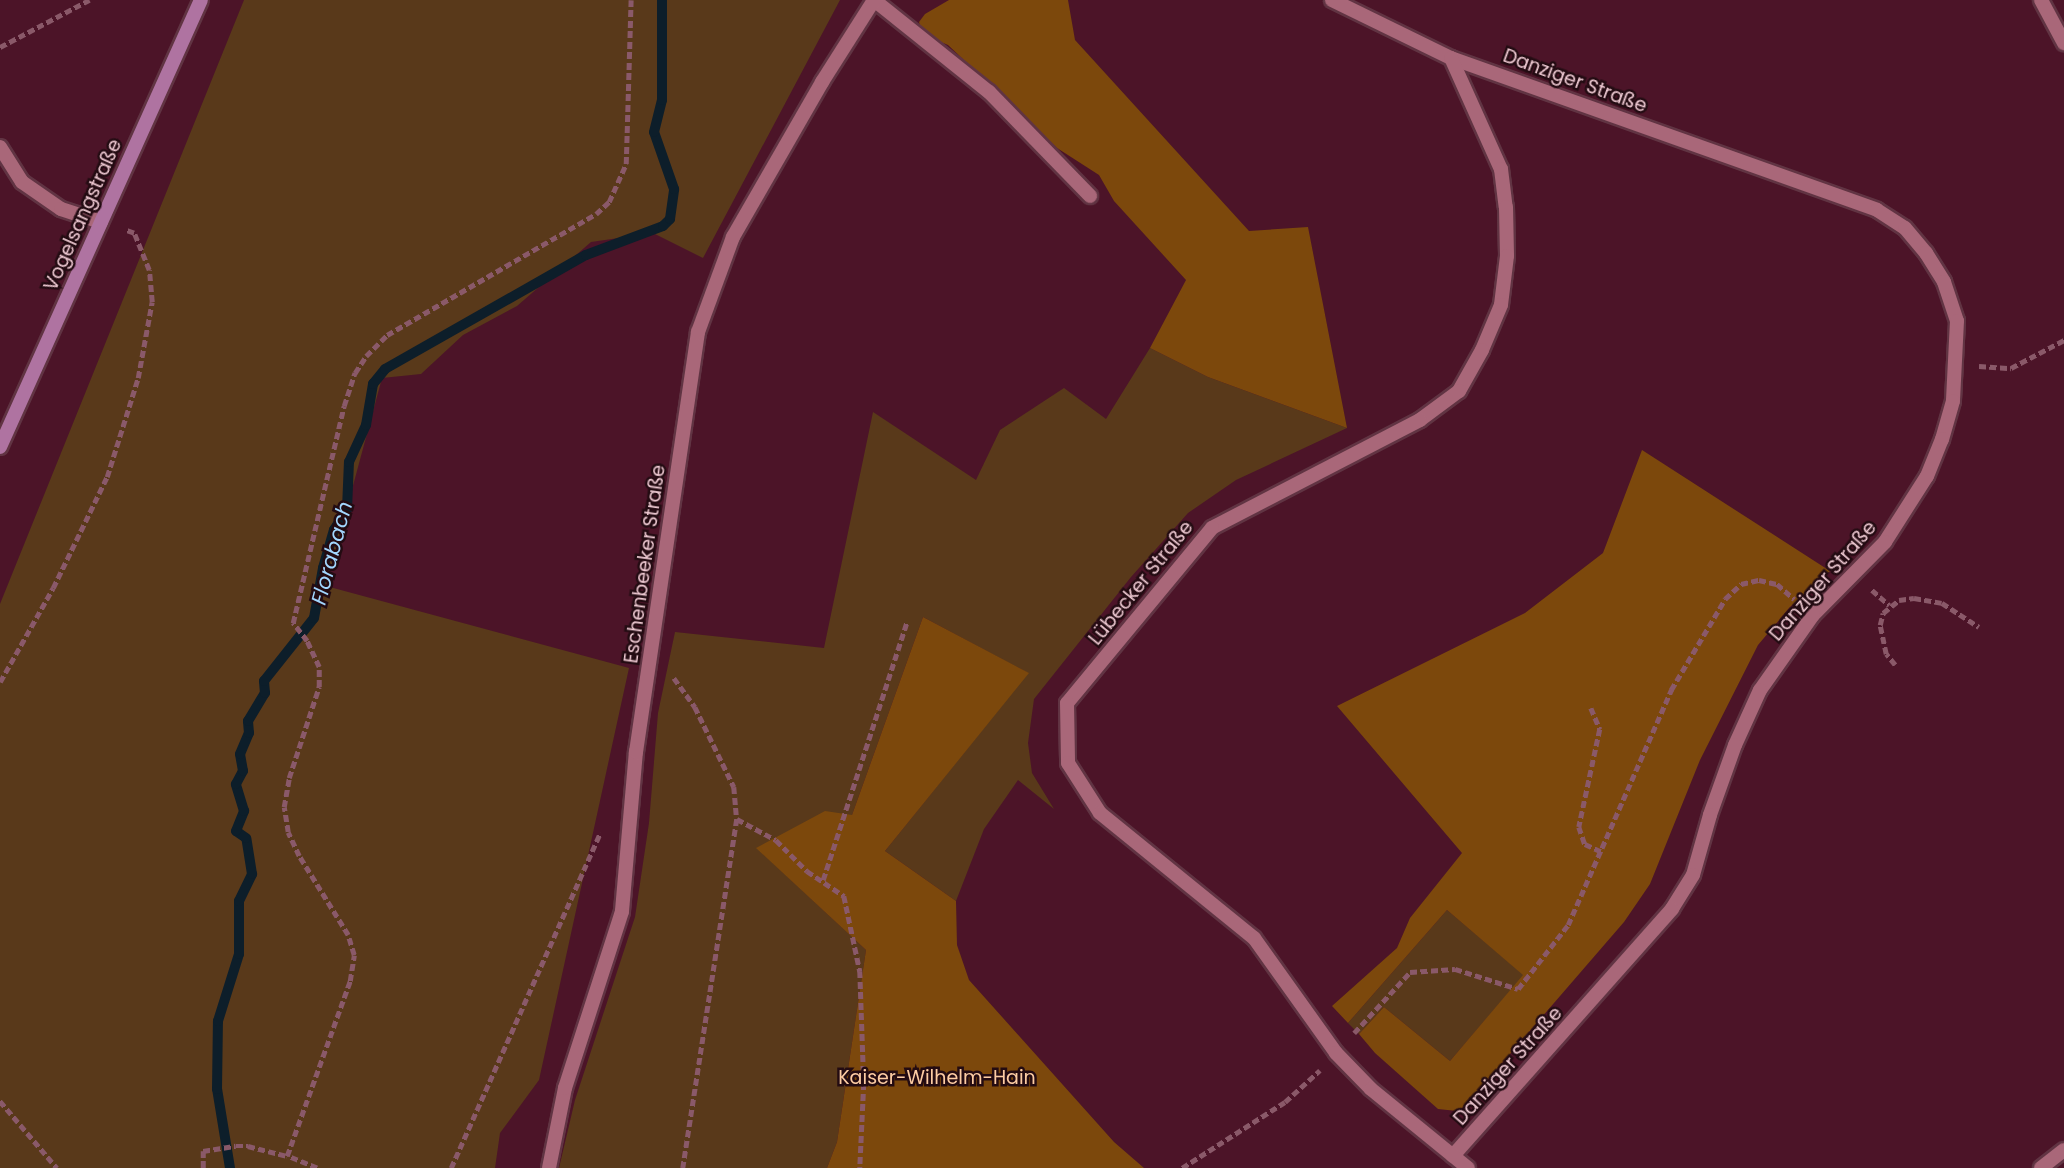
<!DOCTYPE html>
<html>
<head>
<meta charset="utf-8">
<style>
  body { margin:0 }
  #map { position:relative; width:2064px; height:1168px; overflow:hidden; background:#4c1428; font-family:Poppins,sans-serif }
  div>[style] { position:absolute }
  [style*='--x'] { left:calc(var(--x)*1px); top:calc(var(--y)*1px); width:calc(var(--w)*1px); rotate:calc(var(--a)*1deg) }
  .green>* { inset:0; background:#59391a }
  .forest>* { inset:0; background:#7c480c }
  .stream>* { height:10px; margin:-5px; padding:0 5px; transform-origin:5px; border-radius:5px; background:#0d1e2a }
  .path>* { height:4.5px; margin-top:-2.25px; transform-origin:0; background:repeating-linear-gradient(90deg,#8a5969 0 7px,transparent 0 10.5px) }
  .roads { filter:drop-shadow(2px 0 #613443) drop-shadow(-2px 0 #613443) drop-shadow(0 2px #613443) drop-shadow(0 -2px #613443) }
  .lane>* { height:14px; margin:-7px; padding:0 7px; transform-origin:7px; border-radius:7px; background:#a96779 }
  .street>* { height:14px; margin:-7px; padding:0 7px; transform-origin:7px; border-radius:7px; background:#a96779 }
  .secondary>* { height:14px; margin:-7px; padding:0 7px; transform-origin:7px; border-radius:7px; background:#af73a1 }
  span { translate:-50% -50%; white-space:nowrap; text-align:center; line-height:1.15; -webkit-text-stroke:5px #230b12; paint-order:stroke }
  .street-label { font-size:19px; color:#eec9d2 }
  .park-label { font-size:19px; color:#fdcca3 }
  .water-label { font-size:21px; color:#a2d6fe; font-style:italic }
</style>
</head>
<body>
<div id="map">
  <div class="green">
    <div style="clip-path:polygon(244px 0,840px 0,703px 258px,653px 233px,591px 242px,517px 306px,463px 335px,421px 374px,382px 378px,326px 586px,629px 668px,539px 1080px,500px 1133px,495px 1168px,0 1168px,0 604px)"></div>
    <div style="clip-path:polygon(1150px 348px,1208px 377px,1347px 428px,1236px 480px,1188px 513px,1131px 577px,1034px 699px,1028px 743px,1032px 773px,1054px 809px,1018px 780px,984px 829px,956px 901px,885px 851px,1028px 673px,923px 617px,852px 815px,757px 848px,866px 950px,837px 1142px,827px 1168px,559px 1168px,575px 1100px,635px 917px,649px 823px,658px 713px,675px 632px,824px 648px,873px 412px,976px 480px,1000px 430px,1064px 388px,1106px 419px)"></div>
    <div style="clip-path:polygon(1447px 910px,1524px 975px,1450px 1061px,1384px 1007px,1359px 1034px,1348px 1023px)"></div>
  </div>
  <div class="forest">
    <div style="clip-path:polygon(949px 0,1068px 0,1075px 40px,1249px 231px,1308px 227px,1347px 428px,1208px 377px,1150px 348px,1186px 280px,1114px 201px,1099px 175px,1057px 148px,948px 45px,922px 34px,919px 22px,925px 14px)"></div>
    <div style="clip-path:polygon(1642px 450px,1830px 571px,1790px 607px,1758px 645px,1700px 760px,1650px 884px,1624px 922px,1465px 1106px,1457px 1111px,1438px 1109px,1375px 1053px,1359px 1034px,1384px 1007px,1450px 1061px,1523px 975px,1447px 910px,1348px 1023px,1332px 1006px,1397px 948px,1410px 918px,1462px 853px,1337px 706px,1525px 613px,1603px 553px)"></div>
    <div style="clip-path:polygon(923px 617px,1029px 673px,885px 851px,956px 901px,957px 945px,969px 980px,1114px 1142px,1144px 1168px,827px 1168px,837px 1142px,866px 950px,756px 848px,825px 811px,852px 815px)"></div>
  </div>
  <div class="stream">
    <div style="--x:230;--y:1168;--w:80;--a:-99.3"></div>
    <div style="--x:217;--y:1089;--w:68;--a:-89.2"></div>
    <div style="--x:218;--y:1021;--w:70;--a:-72.6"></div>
    <div style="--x:239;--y:954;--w:53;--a:-90"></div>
    <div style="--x:239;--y:901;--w:30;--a:-64"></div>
    <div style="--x:252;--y:874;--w:36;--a:-99"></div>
    <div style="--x:246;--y:838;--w:12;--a:-145"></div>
    <div style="--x:236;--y:831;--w:22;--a:-68"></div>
    <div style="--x:244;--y:811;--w:28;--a:-107"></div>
    <div style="--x:236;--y:784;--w:15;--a:-62"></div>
    <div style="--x:243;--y:771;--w:17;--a:-100"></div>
    <div style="--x:240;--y:754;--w:23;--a:-67"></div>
    <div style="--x:249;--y:733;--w:12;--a:-95"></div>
    <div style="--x:248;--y:721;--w:33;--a:-59"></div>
    <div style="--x:265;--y:693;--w:12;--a:-95"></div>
    <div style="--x:264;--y:681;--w:80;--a:-51.6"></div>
    <div style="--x:314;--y:618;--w:51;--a:-79.8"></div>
    <div style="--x:323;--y:568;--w:40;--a:-74"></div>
    <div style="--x:334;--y:530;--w:25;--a:-58"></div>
    <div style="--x:347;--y:509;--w:47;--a:-87.6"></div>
    <div style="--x:349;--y:462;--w:41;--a:-65.3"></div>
    <div style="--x:366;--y:425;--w:42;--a:-80.3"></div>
    <div style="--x:373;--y:384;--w:19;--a:-51"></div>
    <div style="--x:385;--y:369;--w:231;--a:-29.6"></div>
    <div style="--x:586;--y:255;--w:82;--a:-20.6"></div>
    <div style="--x:663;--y:226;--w:10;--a:-45"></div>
    <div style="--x:670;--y:219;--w:30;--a:-82"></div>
    <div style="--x:674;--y:189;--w:60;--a:-109.3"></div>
    <div style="--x:654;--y:132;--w:33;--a:-76"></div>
    <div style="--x:662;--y:100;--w:100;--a:-90"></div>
  </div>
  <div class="path">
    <div style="--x:0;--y:47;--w:101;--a:-27.8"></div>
    <div style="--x:1979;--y:366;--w:32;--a:4"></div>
    <div style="--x:2011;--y:368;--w:60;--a:-27.8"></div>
    <div style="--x:1872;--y:590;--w:23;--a:41"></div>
    <div style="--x:1895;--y:665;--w:14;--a:-129"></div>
    <div style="--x:1886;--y:654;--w:30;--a:-102"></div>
    <div style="--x:1880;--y:625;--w:12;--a:-76"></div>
    <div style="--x:1883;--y:613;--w:21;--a:-39"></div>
    <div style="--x:1899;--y:600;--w:15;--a:-8"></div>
    <div style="--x:1914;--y:598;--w:28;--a:10"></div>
    <div style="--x:1942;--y:603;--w:44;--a:33"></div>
    <div style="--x:674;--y:678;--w:36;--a:54"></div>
    <div style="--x:695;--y:707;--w:89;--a:64"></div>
    <div style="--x:734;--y:787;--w:32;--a:85"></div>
    <div style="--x:737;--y:819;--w:353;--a:98.8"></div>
    <div style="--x:0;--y:682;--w:108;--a:-60.6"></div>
    <div style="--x:53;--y:588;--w:123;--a:-64.1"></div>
    <div style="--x:107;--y:477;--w:104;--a:-72.6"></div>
    <div style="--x:138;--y:378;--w:77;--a:-79.6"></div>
    <div style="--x:152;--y:302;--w:32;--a:-95"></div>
    <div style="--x:149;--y:270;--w:40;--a:-112"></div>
    <div style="--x:134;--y:233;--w:9;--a:-162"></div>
    <div style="--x:1591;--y:708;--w:23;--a:67"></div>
    <div style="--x:1600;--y:729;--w:100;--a:102.1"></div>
    <div style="--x:1579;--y:827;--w:18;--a:71"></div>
    <div style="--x:1585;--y:844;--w:19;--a:25"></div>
    <div style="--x:737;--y:819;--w:44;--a:28.3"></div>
    <div style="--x:776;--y:840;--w:44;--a:45"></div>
    <div style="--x:807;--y:871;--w:45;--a:34"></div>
    <div style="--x:844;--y:896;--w:77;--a:78"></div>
    <div style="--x:860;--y:971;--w:112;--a:88"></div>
    <div style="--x:864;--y:1083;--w:85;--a:92.7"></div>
    <div style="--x:823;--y:880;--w:272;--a:-72"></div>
    <div style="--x:1354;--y:1033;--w:83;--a:-47.4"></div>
    <div style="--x:1410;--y:972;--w:45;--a:-3.8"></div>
    <div style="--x:1455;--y:969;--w:66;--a:17.6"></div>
    <div style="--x:1518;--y:989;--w:81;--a:-52"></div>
    <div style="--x:1568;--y:925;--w:257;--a:-66.3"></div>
    <div style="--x:1671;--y:690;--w:106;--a:-59.3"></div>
    <div style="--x:1725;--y:599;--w:22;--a:-43"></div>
    <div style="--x:1741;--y:584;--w:18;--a:-13"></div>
    <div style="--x:1759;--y:580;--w:18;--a:13"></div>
    <div style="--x:1777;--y:584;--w:23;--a:41"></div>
    <div style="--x:0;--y:1101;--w:88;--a:49.6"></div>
    <div style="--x:203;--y:1168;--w:17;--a:-90"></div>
    <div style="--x:203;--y:1151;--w:33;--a:-9"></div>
    <div style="--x:236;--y:1146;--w:12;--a:0"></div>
    <div style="--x:248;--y:1146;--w:40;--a:14.4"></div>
    <div style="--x:317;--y:1168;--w:32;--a:-158"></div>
    <div style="--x:287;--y:1156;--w:186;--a:-70.2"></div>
    <div style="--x:350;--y:981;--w:26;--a:-81"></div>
    <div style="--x:354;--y:955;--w:21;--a:-107"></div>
    <div style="--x:348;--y:935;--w:93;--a:-121.8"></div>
    <div style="--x:299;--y:856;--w:26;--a:-115"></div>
    <div style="--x:288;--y:832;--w:25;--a:-99"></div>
    <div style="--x:284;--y:807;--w:29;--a:-80"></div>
    <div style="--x:289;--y:778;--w:96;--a:-71.8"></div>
    <div style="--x:319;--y:687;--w:20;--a:-90"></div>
    <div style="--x:319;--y:667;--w:29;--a:-115"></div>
    <div style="--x:307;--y:641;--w:23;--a:-128"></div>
    <div style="--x:293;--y:623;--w:223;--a:-76.8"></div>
    <div style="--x:344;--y:406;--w:35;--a:-72"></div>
    <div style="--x:355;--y:373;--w:20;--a:-57"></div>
    <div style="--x:366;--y:356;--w:30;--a:-45"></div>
    <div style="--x:387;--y:335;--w:241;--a:-30.1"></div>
    <div style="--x:596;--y:214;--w:18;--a:-43"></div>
    <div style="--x:609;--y:202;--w:42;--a:-65.9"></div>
    <div style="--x:626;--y:164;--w:164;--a:-88.3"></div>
    <div style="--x:451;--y:1168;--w:367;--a:-66"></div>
    <div style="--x:1182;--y:1168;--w:122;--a:-32.7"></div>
    <div style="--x:1285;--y:1102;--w:47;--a:-42.4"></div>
  </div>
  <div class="roads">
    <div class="lane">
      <div style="--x:874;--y:0;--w:147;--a:38.7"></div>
      <div style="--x:989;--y:92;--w:145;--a:45.8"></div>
      <div style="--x:0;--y:147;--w:41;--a:57.8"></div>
      <div style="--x:22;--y:182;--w:47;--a:34.7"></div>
      <div style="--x:61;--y:209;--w:42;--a:18"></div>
    </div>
    <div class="street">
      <div style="--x:1332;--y:0;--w:132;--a:26"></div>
      <div style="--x:1451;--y:58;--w:452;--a:19.6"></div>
      <div style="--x:1877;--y:210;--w:33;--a:33"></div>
      <div style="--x:1905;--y:228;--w:33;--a:50"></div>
      <div style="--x:1926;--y:253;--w:34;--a:58"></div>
      <div style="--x:1944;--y:282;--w:41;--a:71.6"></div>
      <div style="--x:1957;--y:321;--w:80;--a:92.9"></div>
      <div style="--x:1953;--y:401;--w:40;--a:106"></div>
      <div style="--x:1942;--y:439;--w:40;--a:112"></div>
      <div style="--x:1927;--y:476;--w:78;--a:122.5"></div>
      <div style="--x:1885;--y:542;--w:103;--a:134.6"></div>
      <div style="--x:1813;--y:615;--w:92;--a:125.2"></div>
      <div style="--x:1760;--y:690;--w:60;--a:114.4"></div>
      <div style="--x:1735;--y:745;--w:74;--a:109.7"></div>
      <div style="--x:1710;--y:815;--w:62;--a:105.8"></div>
      <div style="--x:1693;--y:875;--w:40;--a:122"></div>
      <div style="--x:1672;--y:909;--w:330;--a:131.6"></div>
      <div style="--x:2041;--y:0;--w:49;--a:61.9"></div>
      <div style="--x:1451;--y:58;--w:122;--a:65.8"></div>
      <div style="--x:1501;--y:169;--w:38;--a:83"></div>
      <div style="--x:1506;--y:207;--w:49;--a:88.8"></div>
      <div style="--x:1507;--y:256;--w:49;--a:97"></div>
      <div style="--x:1501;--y:305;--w:49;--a:112.9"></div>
      <div style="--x:1482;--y:350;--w:47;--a:119.3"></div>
      <div style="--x:1459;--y:391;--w:49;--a:143.4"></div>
      <div style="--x:1420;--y:420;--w:234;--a:152.6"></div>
      <div style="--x:1212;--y:528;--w:227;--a:129.6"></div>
      <div style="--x:1067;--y:703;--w:60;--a:89"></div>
      <div style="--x:1068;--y:763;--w:59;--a:57.4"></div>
      <div style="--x:1100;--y:813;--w:198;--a:39.1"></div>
      <div style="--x:1254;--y:938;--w:141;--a:54.5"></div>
      <div style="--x:1336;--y:1053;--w:50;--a:45.8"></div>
      <div style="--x:1371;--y:1089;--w:125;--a:39.2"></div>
      <div style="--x:549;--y:1168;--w:82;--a:-78.7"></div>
      <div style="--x:565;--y:1088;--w:186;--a:-72.1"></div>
      <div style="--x:622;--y:911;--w:160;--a:-85"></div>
      <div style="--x:636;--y:752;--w:425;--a:-81.6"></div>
      <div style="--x:698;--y:332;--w:101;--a:-69.8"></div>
      <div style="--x:733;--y:237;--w:179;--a:-60.1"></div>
      <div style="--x:822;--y:82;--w:97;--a:-57.6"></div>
      <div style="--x:2041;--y:1168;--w:29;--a:-38"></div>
    </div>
    <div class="secondary">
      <div style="--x:0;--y:447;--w:490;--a:-65.8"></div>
    </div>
  </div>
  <div class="street-label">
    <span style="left:1575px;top:81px;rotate:20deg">Danziger Straße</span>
    <span style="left:83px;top:215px;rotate:-66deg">Vogelsangstraße</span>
    <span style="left:645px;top:564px;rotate:-82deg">Eschenbeeker Straße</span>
    <span style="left:1823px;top:581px;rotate:-49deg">Danziger Straße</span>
    <span style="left:1141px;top:583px;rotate:-51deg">Lübecker Straße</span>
    <span style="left:1508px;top:1066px;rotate:-48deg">Danziger Straße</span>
  </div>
  <div class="park-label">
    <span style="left:937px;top:1078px">Kaiser-Wilhelm-Hain</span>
  </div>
  <div class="water-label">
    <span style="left:332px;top:553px;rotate:-75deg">Florabach</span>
  </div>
</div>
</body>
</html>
